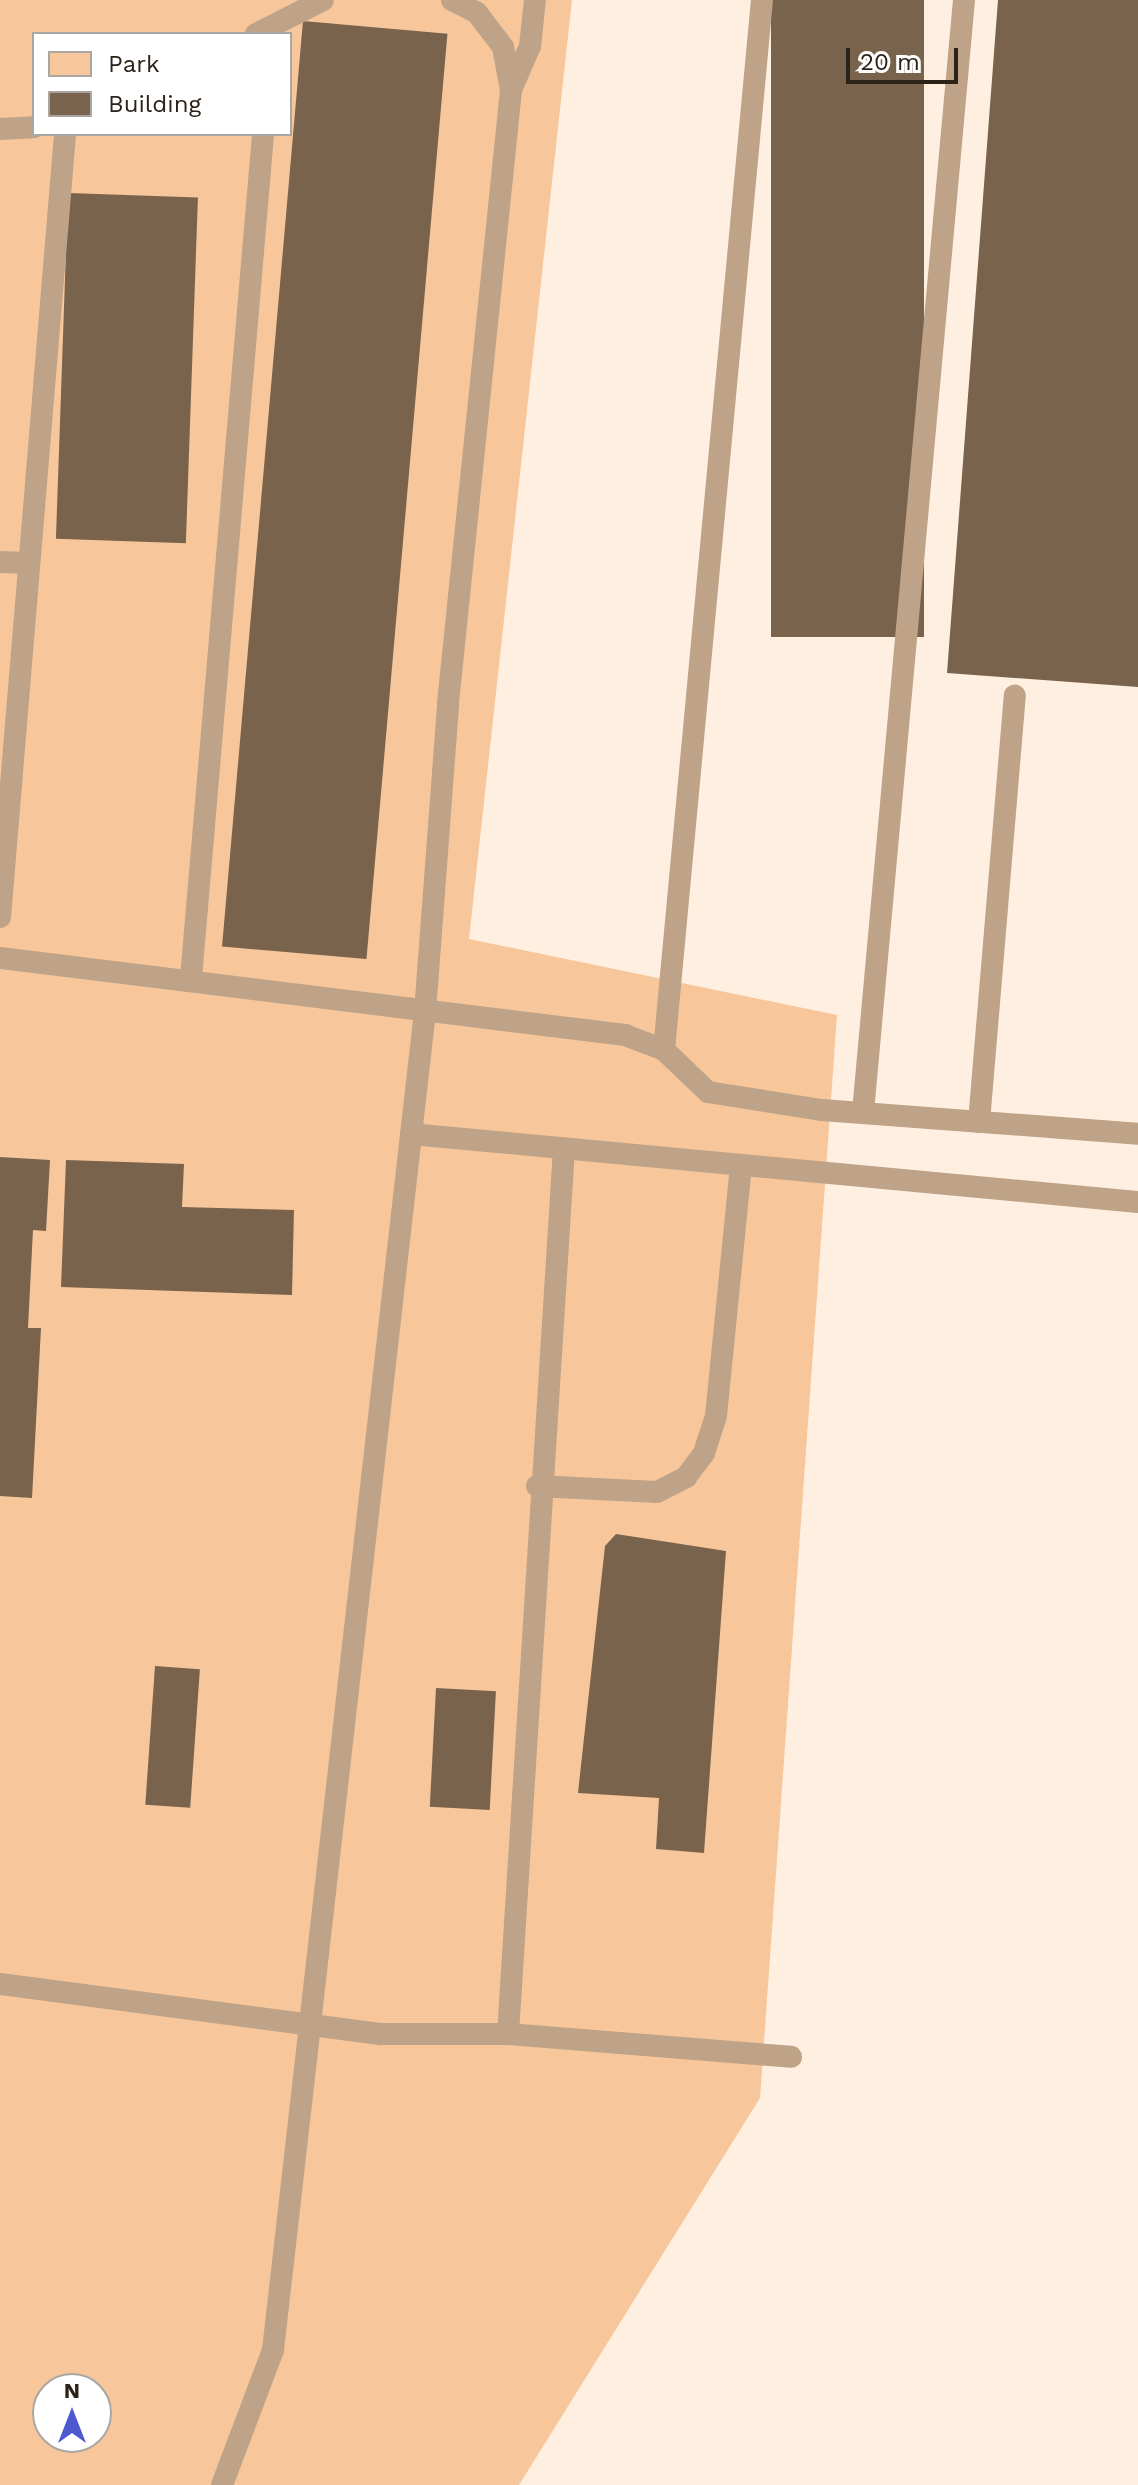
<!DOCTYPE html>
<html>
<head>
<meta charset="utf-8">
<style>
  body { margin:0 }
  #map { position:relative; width:1138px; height:2485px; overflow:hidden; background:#ffefe0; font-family:"Work Sans",sans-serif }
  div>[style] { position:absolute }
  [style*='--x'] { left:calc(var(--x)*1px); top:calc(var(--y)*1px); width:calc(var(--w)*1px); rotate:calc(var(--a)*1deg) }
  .green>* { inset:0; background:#f7c79b }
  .building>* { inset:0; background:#7a634d; transform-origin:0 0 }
  .service>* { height:22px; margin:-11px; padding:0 11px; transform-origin:11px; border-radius:11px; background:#bfa389 }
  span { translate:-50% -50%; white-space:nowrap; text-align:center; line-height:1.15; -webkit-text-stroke:8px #fff; paint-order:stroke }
  .legend { position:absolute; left:32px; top:32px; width:260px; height:104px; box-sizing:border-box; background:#fff; border:2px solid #aaa7a3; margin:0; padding:10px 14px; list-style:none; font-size:24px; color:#2b2218 }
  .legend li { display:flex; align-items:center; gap:16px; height:40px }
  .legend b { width:40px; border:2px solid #aaa7a3 }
  .north { position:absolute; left:32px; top:2373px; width:80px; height:80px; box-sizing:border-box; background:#fff; border:2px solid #aaa7a3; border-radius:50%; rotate:0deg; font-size:22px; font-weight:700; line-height:32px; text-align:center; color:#2b2218 }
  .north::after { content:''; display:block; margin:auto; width:28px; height:36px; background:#4f59cf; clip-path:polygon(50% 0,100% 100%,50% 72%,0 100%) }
  .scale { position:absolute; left:846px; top:48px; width:112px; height:36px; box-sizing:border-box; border:4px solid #2b2218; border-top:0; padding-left:10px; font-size:24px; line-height:28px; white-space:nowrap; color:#2b2218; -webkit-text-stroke:6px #fff; paint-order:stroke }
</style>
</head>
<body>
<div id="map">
  <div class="green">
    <div style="clip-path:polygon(evenodd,0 0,572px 0,469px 939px,837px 1015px,760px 2098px,519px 2485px,0 2485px,0 0,34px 34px,290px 34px,290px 134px,34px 134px,34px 34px,0 0,48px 2389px,96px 2389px,96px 2437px,48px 2437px,48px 2389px)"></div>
  </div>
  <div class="building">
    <div style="left:771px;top:0;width:153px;height:637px"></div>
    <div style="clip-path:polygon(998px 0,1138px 0,1138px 687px,947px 673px)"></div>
    <div style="left:303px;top:21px;width:145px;height:929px;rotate:5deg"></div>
    <div style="left:68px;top:193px;width:130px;height:346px;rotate:2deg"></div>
    <div style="clip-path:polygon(0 1157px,50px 1160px,46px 1231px,33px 1230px,28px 1328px,41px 1328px,32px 1498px,0 1496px)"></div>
    <div style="clip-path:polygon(66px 1160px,184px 1164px,182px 1207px,294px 1210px,292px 1295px,61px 1287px)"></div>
    <div style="clip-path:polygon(616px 1534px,726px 1551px,704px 1853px,656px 1849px,659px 1798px,578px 1793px,605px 1546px)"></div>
    <div style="left:155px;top:1666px;width:45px;height:139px;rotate:4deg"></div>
    <div style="left:436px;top:1688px;width:60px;height:119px;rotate:3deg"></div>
  </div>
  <div class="service">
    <div style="--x:452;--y:0;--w:28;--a:27"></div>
    <div style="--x:477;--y:13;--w:43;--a:52.6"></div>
    <div style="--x:503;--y:47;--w:44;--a:79.5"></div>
    <div style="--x:256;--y:34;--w:75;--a:-26.9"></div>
    <div style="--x:0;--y:129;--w:34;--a:-3"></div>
    <div style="--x:0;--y:562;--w:28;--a:2"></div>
    <div style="--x:0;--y:917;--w:786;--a:-85.25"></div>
    <div style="--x:0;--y:958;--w:630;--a:7.02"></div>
    <div style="--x:625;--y:1035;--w:42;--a:21"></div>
    <div style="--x:664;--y:1050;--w:61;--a:43.7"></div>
    <div style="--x:708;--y:1092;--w:115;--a:9"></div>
    <div style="--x:822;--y:1110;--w:317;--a:4.3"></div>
    <div style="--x:191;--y:978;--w:847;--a:-85.12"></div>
    <div style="--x:664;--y:1050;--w:1055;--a:-84.67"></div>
    <div style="--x:863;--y:1112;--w:1117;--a:-84.81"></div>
    <div style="--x:979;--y:1122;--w:428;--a:-85.2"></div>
    <div style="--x:411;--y:1134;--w:730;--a:5.34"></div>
    <div style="--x:537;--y:1486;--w:120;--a:2.9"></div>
    <div style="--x:657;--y:1492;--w:33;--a:-27"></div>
    <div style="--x:686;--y:1477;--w:30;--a:-53"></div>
    <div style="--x:704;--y:1453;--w:39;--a:-72"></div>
    <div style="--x:716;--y:1416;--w:250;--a:-84.3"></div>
    <div style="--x:0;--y:1984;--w:385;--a:7.5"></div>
    <div style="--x:382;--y:2034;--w:126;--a:0"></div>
    <div style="--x:508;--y:2034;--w:284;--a:4.6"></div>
    <div style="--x:508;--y:2034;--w:886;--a:-86.38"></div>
    <div style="--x:222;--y:2485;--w:144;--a:-69.3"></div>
    <div style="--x:273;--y:2350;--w:1347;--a:-83.52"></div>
    <div style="--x:425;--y:1012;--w:310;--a:-85.7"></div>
    <div style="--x:448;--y:703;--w:616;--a:-84.13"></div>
    <div style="--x:511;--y:90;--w:48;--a:-66.6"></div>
    <div style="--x:530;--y:46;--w:46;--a:-83.8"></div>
  </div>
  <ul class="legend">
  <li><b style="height:22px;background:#f7c79b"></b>Park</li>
  <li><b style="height:22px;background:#7a634d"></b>Building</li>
  </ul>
  <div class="north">N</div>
  <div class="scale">20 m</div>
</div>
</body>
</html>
